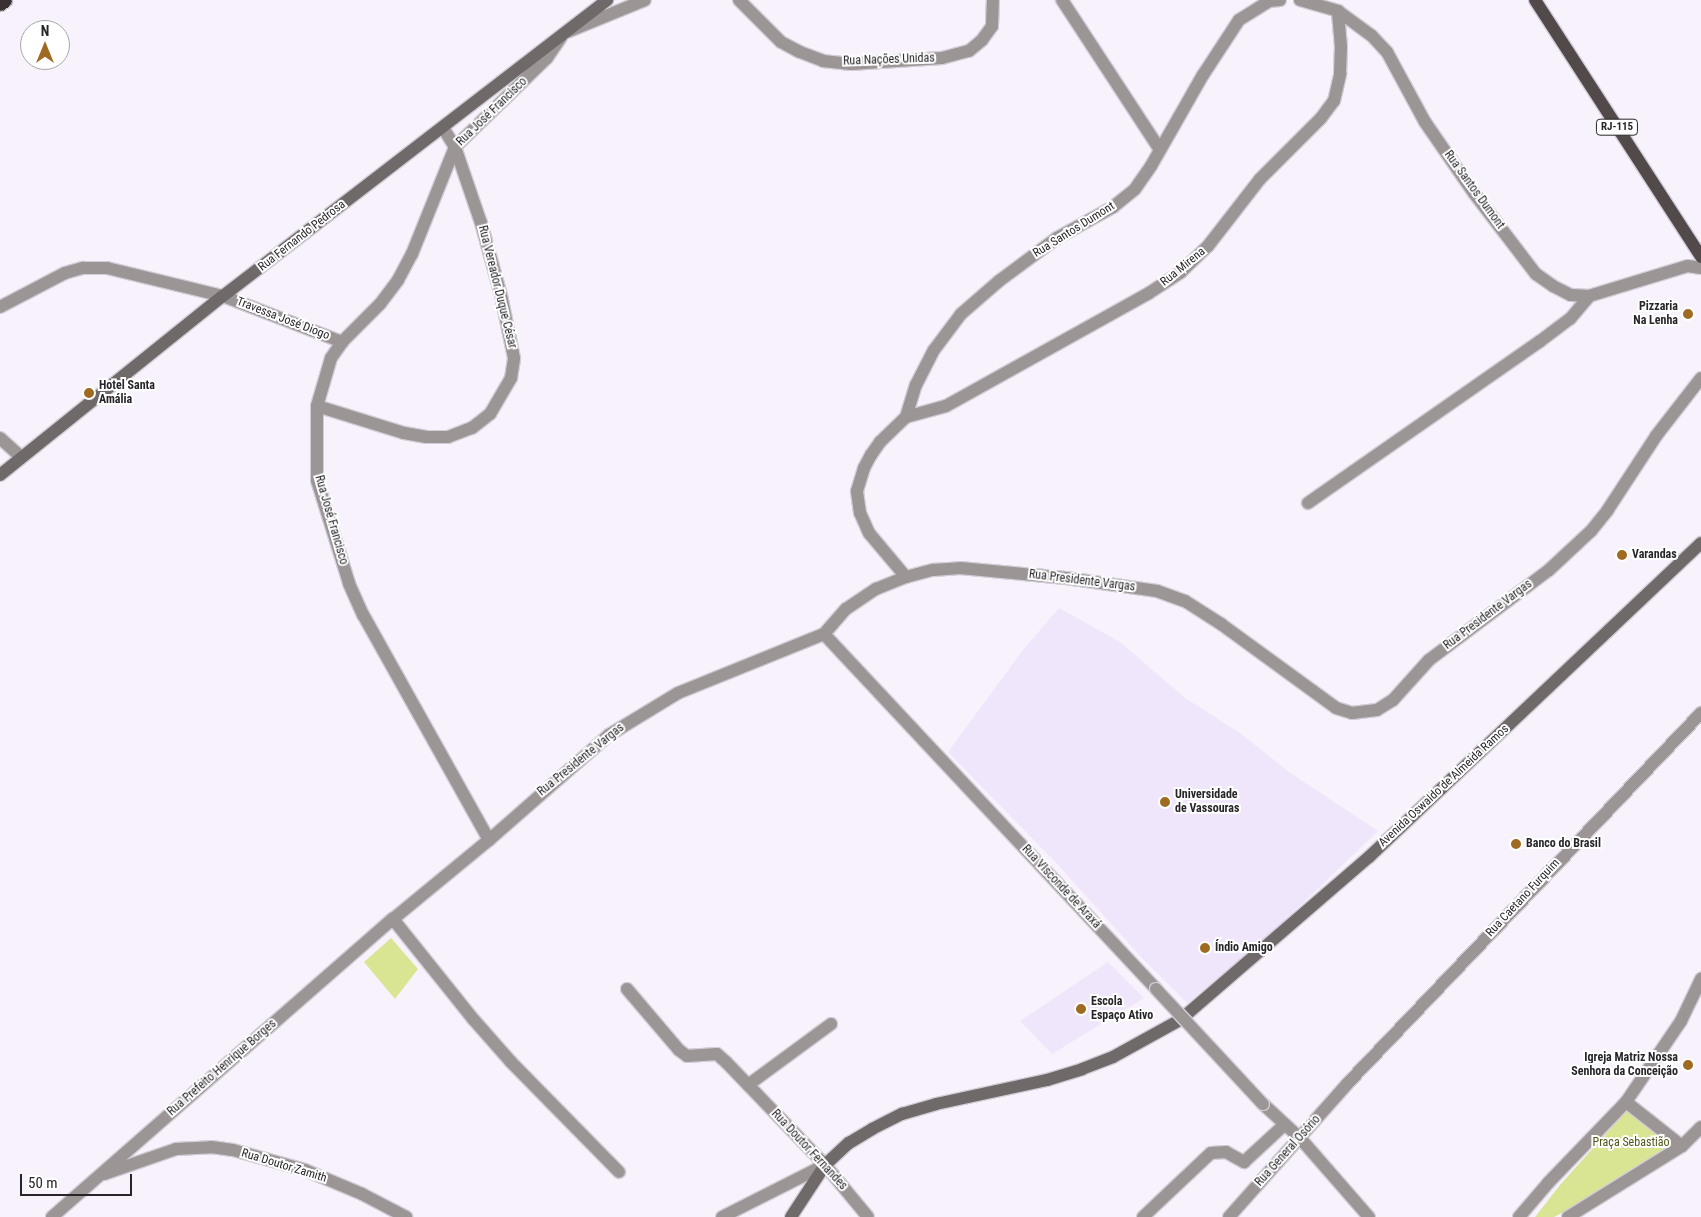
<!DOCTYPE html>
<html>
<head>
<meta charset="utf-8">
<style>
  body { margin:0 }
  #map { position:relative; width:1701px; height:1217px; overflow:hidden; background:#f7f2fc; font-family:"Roboto Condensed",sans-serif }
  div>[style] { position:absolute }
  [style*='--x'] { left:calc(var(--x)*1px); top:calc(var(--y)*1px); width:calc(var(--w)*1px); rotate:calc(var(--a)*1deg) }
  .education>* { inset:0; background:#efe6fb }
  .green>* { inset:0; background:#dae593 }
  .roads { filter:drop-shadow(1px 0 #d2cdd6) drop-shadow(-1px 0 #d2cdd6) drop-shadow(0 1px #d2cdd6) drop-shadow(0 -1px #d2cdd6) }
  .street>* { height:12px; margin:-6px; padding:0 6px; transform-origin:6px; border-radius:6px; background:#9b9596 }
  .secondary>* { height:12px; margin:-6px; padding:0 6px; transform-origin:6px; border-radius:6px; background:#70696a }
  .primary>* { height:12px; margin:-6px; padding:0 6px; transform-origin:6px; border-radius:6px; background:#52494b }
  .highway>* { height:15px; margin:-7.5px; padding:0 7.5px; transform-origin:7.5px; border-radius:7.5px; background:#393032 }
  .bridges { filter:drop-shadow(1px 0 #d2cdd6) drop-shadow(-1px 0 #d2cdd6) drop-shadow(0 1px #d2cdd6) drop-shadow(0 -1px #d2cdd6) }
  .street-bridge>* { height:12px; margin:-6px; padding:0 6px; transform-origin:6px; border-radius:6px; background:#9b9596 }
  .dots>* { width:14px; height:14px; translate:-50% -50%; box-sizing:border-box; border:2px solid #fff; border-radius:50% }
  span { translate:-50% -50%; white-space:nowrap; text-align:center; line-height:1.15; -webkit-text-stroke:4px #fff; paint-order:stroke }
  .shield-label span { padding:1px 4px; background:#fff; border:1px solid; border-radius:4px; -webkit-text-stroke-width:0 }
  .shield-label { font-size:11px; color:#272529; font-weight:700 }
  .street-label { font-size:12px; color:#272529 }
  .poi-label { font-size:12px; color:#272529; font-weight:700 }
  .right { translate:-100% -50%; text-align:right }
  .left { translate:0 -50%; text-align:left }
  .park-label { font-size:12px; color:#505618 }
  .north { position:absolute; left:20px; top:20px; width:50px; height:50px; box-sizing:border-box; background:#fff; border:1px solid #a9a8a9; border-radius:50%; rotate:0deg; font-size:14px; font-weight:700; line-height:20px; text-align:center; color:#272529 }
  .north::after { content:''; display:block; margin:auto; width:18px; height:22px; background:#9f6a22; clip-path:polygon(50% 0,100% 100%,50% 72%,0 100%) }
  .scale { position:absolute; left:20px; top:1174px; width:112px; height:22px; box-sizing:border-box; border:2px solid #272529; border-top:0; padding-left:6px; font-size:15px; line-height:18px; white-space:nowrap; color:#272529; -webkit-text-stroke:4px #fff; paint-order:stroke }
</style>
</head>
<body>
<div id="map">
  <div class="education">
    <div style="clip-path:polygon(1059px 608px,1120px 642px,1185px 698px,1240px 733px,1289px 772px,1378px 831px,1267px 937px,1187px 1003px,1143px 959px,1060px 867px,948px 752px,1023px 650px)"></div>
    <div style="clip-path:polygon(1108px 962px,1144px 998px,1052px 1054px,1020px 1021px)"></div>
  </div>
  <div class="green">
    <div style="clip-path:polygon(391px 938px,418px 969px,395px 999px,364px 962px)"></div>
    <div style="clip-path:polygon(1628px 1109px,1672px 1145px,1577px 1205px,1554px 1217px,1535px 1217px,1560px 1185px)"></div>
  </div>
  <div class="roads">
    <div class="street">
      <div style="--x:739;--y:0;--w:59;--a:45"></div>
      <div style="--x:781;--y:42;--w:21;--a:28"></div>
      <div style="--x:800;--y:52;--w:25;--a:21"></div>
      <div style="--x:823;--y:61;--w:28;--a:6"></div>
      <div style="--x:851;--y:64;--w:91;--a:-3.8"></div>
      <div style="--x:942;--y:58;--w:28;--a:-15"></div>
      <div style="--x:969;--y:51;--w:17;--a:-40"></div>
      <div style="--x:982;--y:40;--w:17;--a:-54"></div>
      <div style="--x:992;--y:26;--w:26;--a:-88"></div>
      <div style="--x:1062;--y:0;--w:177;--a:56.8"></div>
      <div style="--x:1300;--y:0;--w:40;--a:16"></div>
      <div style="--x:1338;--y:11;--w:42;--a:36.3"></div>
      <div style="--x:1372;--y:36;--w:22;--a:47"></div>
      <div style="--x:1387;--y:52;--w:80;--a:61.5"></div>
      <div style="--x:1425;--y:122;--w:86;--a:55.4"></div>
      <div style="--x:1474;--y:193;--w:102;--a:52.6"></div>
      <div style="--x:1536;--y:274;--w:21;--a:35"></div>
      <div style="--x:1553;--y:286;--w:20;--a:27"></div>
      <div style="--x:1571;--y:295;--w:18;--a:3"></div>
      <div style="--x:1589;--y:296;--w:103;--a:-16.9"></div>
      <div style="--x:1688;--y:266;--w:13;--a:9"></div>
      <div style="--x:567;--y:32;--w:84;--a:-22.3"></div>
      <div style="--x:0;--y:307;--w:73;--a:-27.6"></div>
      <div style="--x:65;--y:273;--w:19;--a:-16"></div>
      <div style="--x:83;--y:268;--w:24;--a:0"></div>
      <div style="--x:107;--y:268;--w:119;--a:13.6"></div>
      <div style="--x:223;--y:296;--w:128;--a:21.1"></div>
      <div style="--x:317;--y:406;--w:91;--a:17.2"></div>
      <div style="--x:404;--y:433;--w:23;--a:10"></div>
      <div style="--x:427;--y:437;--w:21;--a:0"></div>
      <div style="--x:448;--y:437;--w:26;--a:-21"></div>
      <div style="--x:472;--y:428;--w:23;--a:-38"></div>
      <div style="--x:490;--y:414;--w:42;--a:-59.7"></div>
      <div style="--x:511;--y:378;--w:20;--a:-81"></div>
      <div style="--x:514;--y:358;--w:64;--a:-101.7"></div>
      <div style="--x:501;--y:295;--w:75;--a:-105.5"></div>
      <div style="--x:481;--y:223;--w:80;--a:-108.9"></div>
      <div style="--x:455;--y:147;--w:22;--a:-122"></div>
      <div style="--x:906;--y:417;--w:41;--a:-15.4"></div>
      <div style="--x:946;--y:406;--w:232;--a:-29.1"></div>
      <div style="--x:1149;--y:293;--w:38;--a:-33"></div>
      <div style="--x:1181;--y:272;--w:37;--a:-44"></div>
      <div style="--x:1208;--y:246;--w:85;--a:-52.2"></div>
      <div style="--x:1260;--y:179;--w:86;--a:-45"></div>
      <div style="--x:1321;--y:118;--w:21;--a:-53"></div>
      <div style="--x:1334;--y:101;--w:28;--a:-77"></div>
      <div style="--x:1340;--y:74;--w:27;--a:-88"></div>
      <div style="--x:1341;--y:47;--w:36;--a:-95"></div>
      <div style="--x:0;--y:438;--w:28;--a:42"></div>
      <div style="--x:1308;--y:503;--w:282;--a:-34.9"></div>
      <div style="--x:1539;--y:342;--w:39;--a:-37"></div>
      <div style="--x:1570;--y:319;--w:30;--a:-50"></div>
      <div style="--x:906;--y:577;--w:57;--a:-130.1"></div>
      <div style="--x:869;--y:533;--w:22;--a:-114"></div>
      <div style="--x:860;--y:513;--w:22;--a:-98"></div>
      <div style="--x:857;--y:491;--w:24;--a:-73"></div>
      <div style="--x:864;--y:468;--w:15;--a:-62"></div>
      <div style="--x:871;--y:455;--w:16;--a:-55"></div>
      <div style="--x:880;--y:442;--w:36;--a:-44"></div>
      <div style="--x:906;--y:417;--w:34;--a:-73"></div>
      <div style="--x:916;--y:385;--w:39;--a:-63"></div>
      <div style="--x:934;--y:350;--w:45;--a:-53.1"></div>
      <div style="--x:961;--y:314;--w:50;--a:-41"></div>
      <div style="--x:999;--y:281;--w:72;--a:-36.6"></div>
      <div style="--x:1057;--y:238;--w:64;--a:-29"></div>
      <div style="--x:1113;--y:207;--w:28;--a:-39"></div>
      <div style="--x:1135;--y:189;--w:28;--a:-55"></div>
      <div style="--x:1151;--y:166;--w:105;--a:-60.3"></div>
      <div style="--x:1203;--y:75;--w:66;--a:-56.8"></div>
      <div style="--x:1239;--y:20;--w:36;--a:-32"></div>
      <div style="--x:1269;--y:1;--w:11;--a:-5"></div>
      <div style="--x:824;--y:634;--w:486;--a:46.9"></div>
      <div style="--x:489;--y:840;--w:258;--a:-119.2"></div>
      <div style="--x:363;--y:615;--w:35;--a:-114"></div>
      <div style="--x:349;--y:583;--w:108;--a:-107.3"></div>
      <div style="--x:317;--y:480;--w:74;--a:-90"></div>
      <div style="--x:317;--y:406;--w:50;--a:-73.7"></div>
      <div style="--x:331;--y:358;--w:19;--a:-55"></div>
      <div style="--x:342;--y:342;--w:54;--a:-45"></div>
      <div style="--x:380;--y:304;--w:30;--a:-53"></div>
      <div style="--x:398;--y:280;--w:30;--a:-62"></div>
      <div style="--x:412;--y:254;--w:115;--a:-68.1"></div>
      <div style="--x:455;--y:147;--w:128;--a:-44.1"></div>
      <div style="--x:547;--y:58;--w:25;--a:-56"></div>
      <div style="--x:393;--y:919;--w:129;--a:51.3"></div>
      <div style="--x:474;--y:1020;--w:56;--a:48.6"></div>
      <div style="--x:511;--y:1062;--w:154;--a:45.5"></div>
      <div style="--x:627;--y:989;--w:80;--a:49.6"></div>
      <div style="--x:679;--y:1050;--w:10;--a:37"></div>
      <div style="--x:687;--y:1056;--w:30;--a:-4"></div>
      <div style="--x:717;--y:1054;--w:12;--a:42"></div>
      <div style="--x:726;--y:1062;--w:143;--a:46.1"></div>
      <div style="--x:825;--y:1165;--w:67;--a:50.4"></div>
      <div style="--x:748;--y:1085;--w:103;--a:-36.3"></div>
      <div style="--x:1626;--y:1102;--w:71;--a:38.2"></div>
      <div style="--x:1263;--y:1104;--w:50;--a:42.6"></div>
      <div style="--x:1300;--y:1138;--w:105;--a:48.9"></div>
      <div style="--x:104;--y:1174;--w:76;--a:-19.1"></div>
      <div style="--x:176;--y:1149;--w:35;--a:-3"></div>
      <div style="--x:211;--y:1147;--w:22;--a:8"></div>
      <div style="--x:233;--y:1150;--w:75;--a:15.5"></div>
      <div style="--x:305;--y:1170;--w:62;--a:22.8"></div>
      <div style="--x:362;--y:1194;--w:50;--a:27.6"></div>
      <div style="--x:52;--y:1217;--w:453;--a:-41.2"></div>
      <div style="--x:393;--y:919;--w:124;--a:-39.5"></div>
      <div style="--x:489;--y:840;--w:159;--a:-41.2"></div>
      <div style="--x:609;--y:735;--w:81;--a:-31.3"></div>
      <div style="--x:678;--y:693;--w:157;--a:-22"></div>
      <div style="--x:824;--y:634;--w:33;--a:-49"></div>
      <div style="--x:846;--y:609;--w:36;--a:-34"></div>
      <div style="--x:876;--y:589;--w:32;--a:-22"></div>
      <div style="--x:906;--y:577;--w:28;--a:-15"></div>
      <div style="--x:933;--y:570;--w:27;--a:-4"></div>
      <div style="--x:960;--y:568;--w:106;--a:5.4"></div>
      <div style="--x:1066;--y:578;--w:92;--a:8.1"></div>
      <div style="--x:1157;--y:591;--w:30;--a:20"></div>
      <div style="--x:1185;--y:601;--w:43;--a:32.6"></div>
      <div style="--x:1221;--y:624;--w:142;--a:36.1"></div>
      <div style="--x:1336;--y:708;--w:17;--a:17"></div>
      <div style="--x:1352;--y:713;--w:25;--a:-7"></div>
      <div style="--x:1377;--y:710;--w:19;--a:-32"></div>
      <div style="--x:1393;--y:700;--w:54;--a:-48"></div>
      <div style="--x:1429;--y:660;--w:150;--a:-36.9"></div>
      <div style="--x:1549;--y:570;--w:57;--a:-42.9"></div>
      <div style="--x:1591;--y:531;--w:26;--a:-51"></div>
      <div style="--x:1607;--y:511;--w:90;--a:-56.8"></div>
      <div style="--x:1656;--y:436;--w:73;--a:-52.2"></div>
      <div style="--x:722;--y:1217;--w:115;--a:-26.8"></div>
      <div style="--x:1143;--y:1217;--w:93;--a:-43.3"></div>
      <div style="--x:1211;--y:1153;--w:15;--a:-4"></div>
      <div style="--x:1226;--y:1152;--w:21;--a:29"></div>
      <div style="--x:1244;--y:1162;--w:54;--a:-42.8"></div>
      <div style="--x:1229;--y:1217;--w:178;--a:-48.4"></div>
      <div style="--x:1347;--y:1084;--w:513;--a:-46.34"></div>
      <div style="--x:1519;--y:1217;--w:45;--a:-49.5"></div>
      <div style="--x:1548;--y:1183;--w:112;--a:-46.1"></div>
      <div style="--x:1626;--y:1102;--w:98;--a:-55.8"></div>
      <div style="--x:1681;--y:1021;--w:47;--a:-64.5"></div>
      <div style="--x:1568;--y:1217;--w:134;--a:-31.9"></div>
      <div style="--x:1682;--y:1146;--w:27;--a:-45"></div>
    </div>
    <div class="secondary">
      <div style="--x:0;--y:475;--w:286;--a:-38.8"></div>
      <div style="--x:223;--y:296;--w:485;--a:-37.6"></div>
      <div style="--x:791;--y:1217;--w:62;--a:-56.8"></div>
      <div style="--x:825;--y:1165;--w:33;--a:-43"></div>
      <div style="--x:849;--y:1143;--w:27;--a:-31"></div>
      <div style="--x:872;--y:1129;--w:34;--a:-27"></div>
      <div style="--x:902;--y:1114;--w:35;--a:-16"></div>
      <div style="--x:936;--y:1104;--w:114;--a:-12.2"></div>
      <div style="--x:1047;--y:1080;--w:37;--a:-17"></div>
      <div style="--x:1082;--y:1069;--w:33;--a:-21"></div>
      <div style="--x:1113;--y:1057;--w:77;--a:-28.9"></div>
      <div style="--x:1180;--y:1020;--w:250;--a:-40.8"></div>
      <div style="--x:1369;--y:857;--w:457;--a:-43.4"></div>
    </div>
    <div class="primary">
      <div style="--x:1535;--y:0;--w:306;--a:57.1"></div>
    </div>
    <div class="highway">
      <div style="--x:0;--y:3;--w:5;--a:-37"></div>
    </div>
  </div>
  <div class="bridges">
    <div class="street-bridge">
      <div style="--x:1156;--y:989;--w:157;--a:47.1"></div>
    </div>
  </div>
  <div class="dots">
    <div style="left:1688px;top:314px;background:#9f6a22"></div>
    <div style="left:89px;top:393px;background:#9f6a22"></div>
    <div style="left:1622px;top:555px;background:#9f6a22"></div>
    <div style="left:1165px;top:802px;background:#9f6a22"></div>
    <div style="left:1516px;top:844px;background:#9f6a22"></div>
    <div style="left:1205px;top:948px;background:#9f6a22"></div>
    <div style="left:1081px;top:1009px;background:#9f6a22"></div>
    <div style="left:1688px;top:1065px;background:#9f6a22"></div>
  </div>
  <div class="shield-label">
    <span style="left:1617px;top:127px">RJ-115</span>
  </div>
  <div class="street-label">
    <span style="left:889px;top:60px;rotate:-2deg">Rua Nações Unidas</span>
    <span style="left:492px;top:112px;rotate:-44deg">Rua José Francisco</span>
    <span style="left:1474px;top:190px;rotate:54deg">Rua Santos Dumont</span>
    <span style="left:1074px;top:230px;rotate:-32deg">Rua Santos Dumont</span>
    <span style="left:302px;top:236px;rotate:-38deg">Rua Fernando Pedrosa</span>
    <span style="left:1183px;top:267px;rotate:-39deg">Rua Mirena</span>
    <span style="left:497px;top:287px;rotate:76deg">Rua Vereador Duque César</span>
    <span style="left:283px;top:319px;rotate:21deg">Travessa José Diogo</span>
    <span style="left:331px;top:520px;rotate:74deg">Rua José Francisco</span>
    <span style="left:1082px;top:581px;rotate:7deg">Rua Presidente Vargas</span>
    <span style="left:1488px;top:615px;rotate:-37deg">Rua Presidente Vargas</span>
    <span style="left:581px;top:760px;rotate:-39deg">Rua Presidente Vargas</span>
    <span style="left:1444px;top:786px;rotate:-43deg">Avenida Oswaldo de Almeida Ramos</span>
    <span style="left:1061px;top:887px;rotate:47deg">Rua VIsconde de Araxá</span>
    <span style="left:1523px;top:898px;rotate:-47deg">Rua Caetano Furquim</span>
    <span style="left:222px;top:1068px;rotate:-41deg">Rua Prefeito Henrique Borges</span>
    <span style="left:809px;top:1150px;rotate:47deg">Rua Doutor Fernandes</span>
    <span style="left:1288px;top:1151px;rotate:-48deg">Rua General Osório</span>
    <span style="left:284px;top:1166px;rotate:17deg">Rua Doutor Zamith</span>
  </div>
  <div class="poi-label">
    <span class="right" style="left:1678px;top:314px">Pizzaria<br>Na Lenha</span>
    <span class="left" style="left:99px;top:393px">Hotel Santa<br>Amália</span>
    <span class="left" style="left:1632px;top:555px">Varandas</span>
    <span class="left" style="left:1175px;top:802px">Universidade<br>de Vassouras</span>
    <span class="left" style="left:1526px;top:844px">Banco do Brasil</span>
    <span class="left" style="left:1215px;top:948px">Índio Amigo</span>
    <span class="left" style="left:1091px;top:1009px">Escola<br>Espaço Ativo</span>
    <span class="right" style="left:1678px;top:1065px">Igreja Matriz Nossa<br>Senhora da Conceição</span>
  </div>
  <div class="park-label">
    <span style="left:1631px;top:1143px">Praça Sebastião</span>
  </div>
  <div class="north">N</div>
  <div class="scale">50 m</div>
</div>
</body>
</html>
